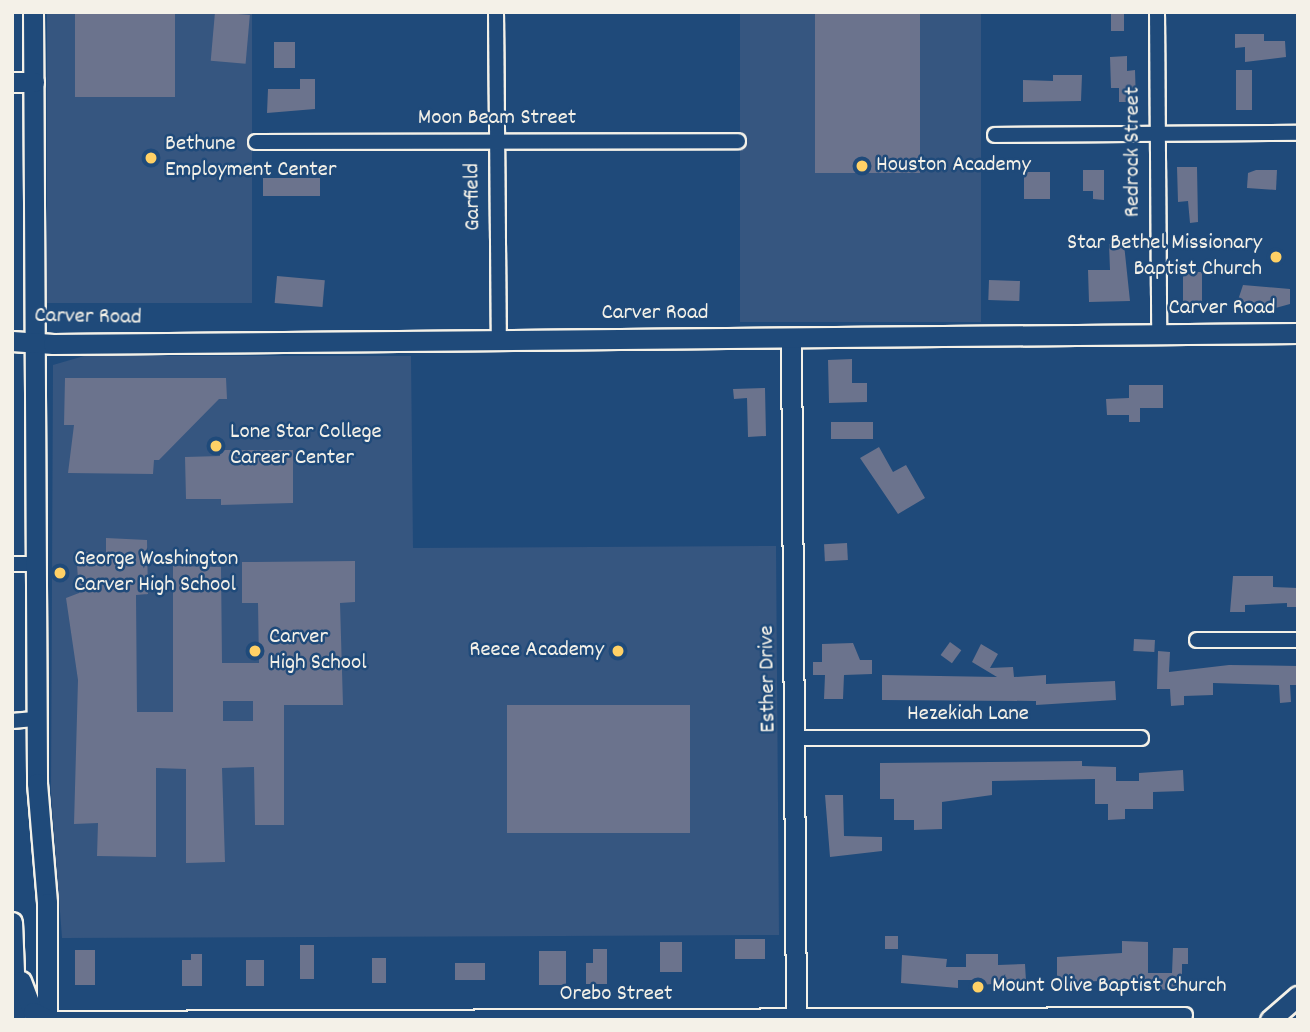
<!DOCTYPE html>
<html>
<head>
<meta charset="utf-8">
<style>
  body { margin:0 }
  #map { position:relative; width:1310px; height:1032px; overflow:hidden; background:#1f4a7a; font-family:Dekko,sans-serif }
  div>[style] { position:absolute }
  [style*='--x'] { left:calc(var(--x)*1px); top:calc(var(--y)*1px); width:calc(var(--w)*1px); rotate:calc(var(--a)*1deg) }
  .built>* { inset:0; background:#365680; transform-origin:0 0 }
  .building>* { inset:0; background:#6b738d; transform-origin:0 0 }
  .roads { filter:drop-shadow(2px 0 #f4f1e8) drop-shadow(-2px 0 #f4f1e8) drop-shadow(0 2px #f4f1e8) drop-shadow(0 -2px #f4f1e8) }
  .street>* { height:14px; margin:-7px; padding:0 7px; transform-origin:7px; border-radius:7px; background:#1f4a7a }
  .secondary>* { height:19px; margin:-9.5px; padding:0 9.5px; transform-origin:9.5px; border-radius:9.5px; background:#1f4a7a }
  .dots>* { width:19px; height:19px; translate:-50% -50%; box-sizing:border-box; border:4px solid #1f4a7a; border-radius:50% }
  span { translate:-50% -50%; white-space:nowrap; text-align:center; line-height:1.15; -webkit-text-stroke:5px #1f4a7a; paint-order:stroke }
  .street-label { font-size:23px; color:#f4f1e8 }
  .poi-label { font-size:23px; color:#f4f1e8 }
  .left { translate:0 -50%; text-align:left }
  .right { translate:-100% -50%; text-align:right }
  .frame { position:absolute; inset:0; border:14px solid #f4f1e8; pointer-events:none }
</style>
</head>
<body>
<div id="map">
  <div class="built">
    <div style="left:47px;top:12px;width:205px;height:291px"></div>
    <div style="left:740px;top:12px;width:241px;height:310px"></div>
    <div style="clip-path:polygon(84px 356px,411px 356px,413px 548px,776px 546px,779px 935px,62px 938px,51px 792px,53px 365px)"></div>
  </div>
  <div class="building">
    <div style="left:75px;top:12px;width:100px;height:85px"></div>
    <div style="left:215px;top:12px;width:35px;height:49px;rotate:5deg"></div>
    <div style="left:815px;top:12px;width:105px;height:161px"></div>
    <div style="left:1111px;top:13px;width:13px;height:18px"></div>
    <div style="clip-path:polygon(1235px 34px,1264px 34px,1264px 41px,1285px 41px,1286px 57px,1245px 62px,1245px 47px,1235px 48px)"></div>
    <div style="left:274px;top:42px;width:21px;height:26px"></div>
    <div style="clip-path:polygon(1127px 56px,1127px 71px,1135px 70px,1136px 102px,1119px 102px,1119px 88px,1111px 88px,1110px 57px)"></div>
    <div style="left:1236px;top:70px;width:16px;height:40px"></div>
    <div style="clip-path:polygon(1053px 75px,1082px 75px,1081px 101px,1023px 102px,1023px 80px,1053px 81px)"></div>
    <div style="clip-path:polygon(300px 79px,315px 79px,315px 109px,267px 113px,268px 89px,300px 89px)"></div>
    <div style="clip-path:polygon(1177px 167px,1197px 167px,1198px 222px,1190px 223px,1188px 201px,1178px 202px)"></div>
    <div style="clip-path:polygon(1083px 170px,1104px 170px,1104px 200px,1093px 199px,1093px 191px,1083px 191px)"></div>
    <div style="clip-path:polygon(1256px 170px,1277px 170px,1276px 190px,1247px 188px,1248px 173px)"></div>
    <div style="left:1024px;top:172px;width:26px;height:27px"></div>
    <div style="left:320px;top:178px;width:18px;height:57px;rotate:90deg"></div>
    <div style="clip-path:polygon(1109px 244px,1124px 244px,1130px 301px,1089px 302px,1088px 270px,1110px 270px)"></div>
    <div style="left:1183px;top:272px;width:19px;height:34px"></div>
    <div style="left:277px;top:276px;width:48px;height:27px;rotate:5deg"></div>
    <div style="left:989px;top:280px;width:31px;height:20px;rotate:2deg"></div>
    <div style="clip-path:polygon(1243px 285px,1290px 289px,1290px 304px,1268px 310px,1268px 304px,1237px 303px)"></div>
    <div style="clip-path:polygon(852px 359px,852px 383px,867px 383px,867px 402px,829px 403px,828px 360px)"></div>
    <div style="clip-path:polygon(65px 378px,226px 378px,227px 399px,219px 399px,159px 460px,154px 460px,153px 474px,68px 473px,74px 425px,64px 425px)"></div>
    <div style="clip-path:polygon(1129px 385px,1163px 385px,1163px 408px,1140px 408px,1140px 422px,1129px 422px,1129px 415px,1107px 415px,1106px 399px,1129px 398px)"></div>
    <div style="clip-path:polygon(765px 388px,766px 436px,748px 437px,747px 398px,734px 399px,733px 389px)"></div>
    <div style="left:831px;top:422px;width:42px;height:17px"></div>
    <div style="clip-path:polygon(879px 447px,893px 472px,906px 465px,925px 498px,898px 514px,860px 458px)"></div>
    <div style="clip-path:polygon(220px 450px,293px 450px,293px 503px,221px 505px,221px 499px,186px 499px,185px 457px,220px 456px)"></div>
    <div style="clip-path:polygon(evenodd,106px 538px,147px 540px,148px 594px,136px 595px,137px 712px,173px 712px,173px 566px,221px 567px,222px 663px,259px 663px,258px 603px,242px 603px,242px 562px,355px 561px,355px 602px,340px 603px,343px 705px,284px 705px,284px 825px,255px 825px,254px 767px,222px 768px,225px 862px,186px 863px,186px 769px,156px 768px,156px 857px,97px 856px,98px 823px,74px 824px,78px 680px,66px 598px,79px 593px,77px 565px,81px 551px,106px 555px,106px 538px,223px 701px,253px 701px,253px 721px,223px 721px,223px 701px)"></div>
    <div style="left:847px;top:543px;width:17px;height:23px;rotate:87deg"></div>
    <div style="clip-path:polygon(1233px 576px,1273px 576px,1273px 587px,1298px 588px,1298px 607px,1287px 607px,1287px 603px,1245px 605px,1245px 612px,1230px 612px)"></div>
    <div style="left:1134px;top:639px;width:21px;height:12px;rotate:3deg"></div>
    <div style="left:950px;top:642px;width:14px;height:16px;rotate:36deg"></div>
    <div style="clip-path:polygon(853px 643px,860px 660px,872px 660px,872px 674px,844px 675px,843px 699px,824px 699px,825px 675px,813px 675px,813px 662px,822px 662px,822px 644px)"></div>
    <div style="clip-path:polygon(981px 644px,998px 654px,990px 668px,1013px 667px,1014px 677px,1046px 675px,1046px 684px,1115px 681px,1116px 700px,1036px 705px,1036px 701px,882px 700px,882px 675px,997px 677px,972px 662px)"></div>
    <div style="clip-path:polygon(1158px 651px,1170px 652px,1169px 672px,1229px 665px,1298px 666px,1298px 685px,1290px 685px,1291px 702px,1280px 703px,1279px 685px,1213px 683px,1213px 695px,1184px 696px,1184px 705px,1171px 706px,1170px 689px,1157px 689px)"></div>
    <div style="left:507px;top:705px;width:183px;height:128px"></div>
    <div style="clip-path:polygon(1082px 761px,1082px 766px,1116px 767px,1116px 781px,1139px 781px,1139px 773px,1183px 770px,1184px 791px,1153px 792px,1153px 809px,1125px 809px,1125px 819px,1108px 820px,1108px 804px,1095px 804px,1095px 779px,992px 781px,992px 795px,942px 802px,942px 829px,914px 830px,914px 820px,894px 820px,894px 799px,880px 799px,880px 763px)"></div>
    <div style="clip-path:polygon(825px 795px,843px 795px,844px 836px,882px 837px,882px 851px,830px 857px)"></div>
    <div style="left:885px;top:936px;width:13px;height:13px"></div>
    <div style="left:735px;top:939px;width:30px;height:20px"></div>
    <div style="clip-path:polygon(1122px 941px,1148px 942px,1148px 973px,1172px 973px,1173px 948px,1188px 948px,1188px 964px,1182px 964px,1182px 991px,1121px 986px,1121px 980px,1057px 983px,1057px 957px,1122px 953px)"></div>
    <div style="left:660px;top:942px;width:22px;height:30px"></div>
    <div style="left:300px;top:945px;width:14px;height:34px"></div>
    <div style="clip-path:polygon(593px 949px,607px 949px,607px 984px,586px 984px,586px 963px,593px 963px)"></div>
    <div style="left:75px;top:950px;width:20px;height:35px"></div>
    <div style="left:539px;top:951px;width:27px;height:34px"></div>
    <div style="clip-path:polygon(191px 954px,202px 954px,202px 986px,182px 986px,182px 960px,191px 960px)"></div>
    <div style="clip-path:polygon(966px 954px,998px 954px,998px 965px,1025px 964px,1026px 981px,981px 985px,981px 980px,958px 980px,958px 988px,901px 983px,902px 955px,947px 959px,946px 967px,966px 967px)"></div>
    <div style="left:372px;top:958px;width:14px;height:25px"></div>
    <div style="left:246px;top:960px;width:18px;height:26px"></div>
    <div style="left:485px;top:963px;width:17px;height:30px;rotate:90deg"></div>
  </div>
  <div class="roads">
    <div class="street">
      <div style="--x:496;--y:12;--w:328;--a:89.5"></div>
      <div style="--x:1157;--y:12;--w:321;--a:89.6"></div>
      <div style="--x:995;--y:135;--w:303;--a:-0.4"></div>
      <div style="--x:256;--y:142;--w:482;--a:-0.1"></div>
      <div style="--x:12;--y:564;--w:24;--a:0"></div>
      <div style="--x:1197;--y:640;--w:101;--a:0"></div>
      <div style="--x:12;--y:721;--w:25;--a:-5"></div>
      <div style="--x:794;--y:738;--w:347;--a:0"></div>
      <div style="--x:47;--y:1019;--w:1138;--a:-0.2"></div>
    </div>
    <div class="secondary">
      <div style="--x:33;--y:12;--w:771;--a:89.7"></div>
      <div style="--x:37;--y:783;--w:120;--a:85.2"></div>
      <div style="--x:47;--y:903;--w:117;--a:90"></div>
      <div style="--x:12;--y:82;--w:22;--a:0"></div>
      <div style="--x:791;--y:338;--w:682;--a:89.58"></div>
      <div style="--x:12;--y:341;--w:41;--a:4.2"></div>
      <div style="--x:53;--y:344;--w:1245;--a:-0.51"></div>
      <div style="--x:12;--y:922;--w:98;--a:87.7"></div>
      <div style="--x:21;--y:981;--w:33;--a:69"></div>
      <div style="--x:33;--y:1012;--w:16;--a:27"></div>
      <div style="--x:1270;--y:1020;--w:37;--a:-41"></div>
    </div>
  </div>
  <div class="dots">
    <div style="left:151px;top:158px;background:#ffd166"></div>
    <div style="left:862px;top:166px;background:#ffd166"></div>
    <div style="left:1276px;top:257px;background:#ffd166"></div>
    <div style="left:216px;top:446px;background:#ffd166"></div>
    <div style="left:60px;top:573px;background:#ffd166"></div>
    <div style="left:255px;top:651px;background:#ffd166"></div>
    <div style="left:618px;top:651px;background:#ffd166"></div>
    <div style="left:978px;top:987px;background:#ffd166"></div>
  </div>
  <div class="street-label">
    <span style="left:497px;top:119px">Moon Beam Street</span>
    <span style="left:1134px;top:152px;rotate:-90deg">Redrock Street</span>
    <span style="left:474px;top:197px;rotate:-91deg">Garfield</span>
    <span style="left:1222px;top:309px">Carver Road</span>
    <span style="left:655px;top:314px">Carver Road</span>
    <span style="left:88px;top:318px;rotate:1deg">Carver Road</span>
    <span style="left:769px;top:679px;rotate:-91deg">Esther Drive</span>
    <span style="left:968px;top:715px">Hezekiah Lane</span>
    <span style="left:616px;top:995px">Orebo Street</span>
  </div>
  <div class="poi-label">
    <span class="left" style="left:165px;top:158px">Bethune<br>Employment Center</span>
    <span class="left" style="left:876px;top:166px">Houston Academy</span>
    <span class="right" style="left:1262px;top:257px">Star Bethel Missionary<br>Baptist Church</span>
    <span class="left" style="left:230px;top:446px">Lone Star College<br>Career Center</span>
    <span class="left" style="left:74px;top:573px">George Washington<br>Carver High School</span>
    <span class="left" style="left:269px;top:651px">Carver<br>High School</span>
    <span class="right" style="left:604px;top:651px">Reece Academy</span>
    <span class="left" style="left:992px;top:987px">Mount Olive Baptist Church</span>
  </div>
  <div class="frame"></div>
</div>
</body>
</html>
